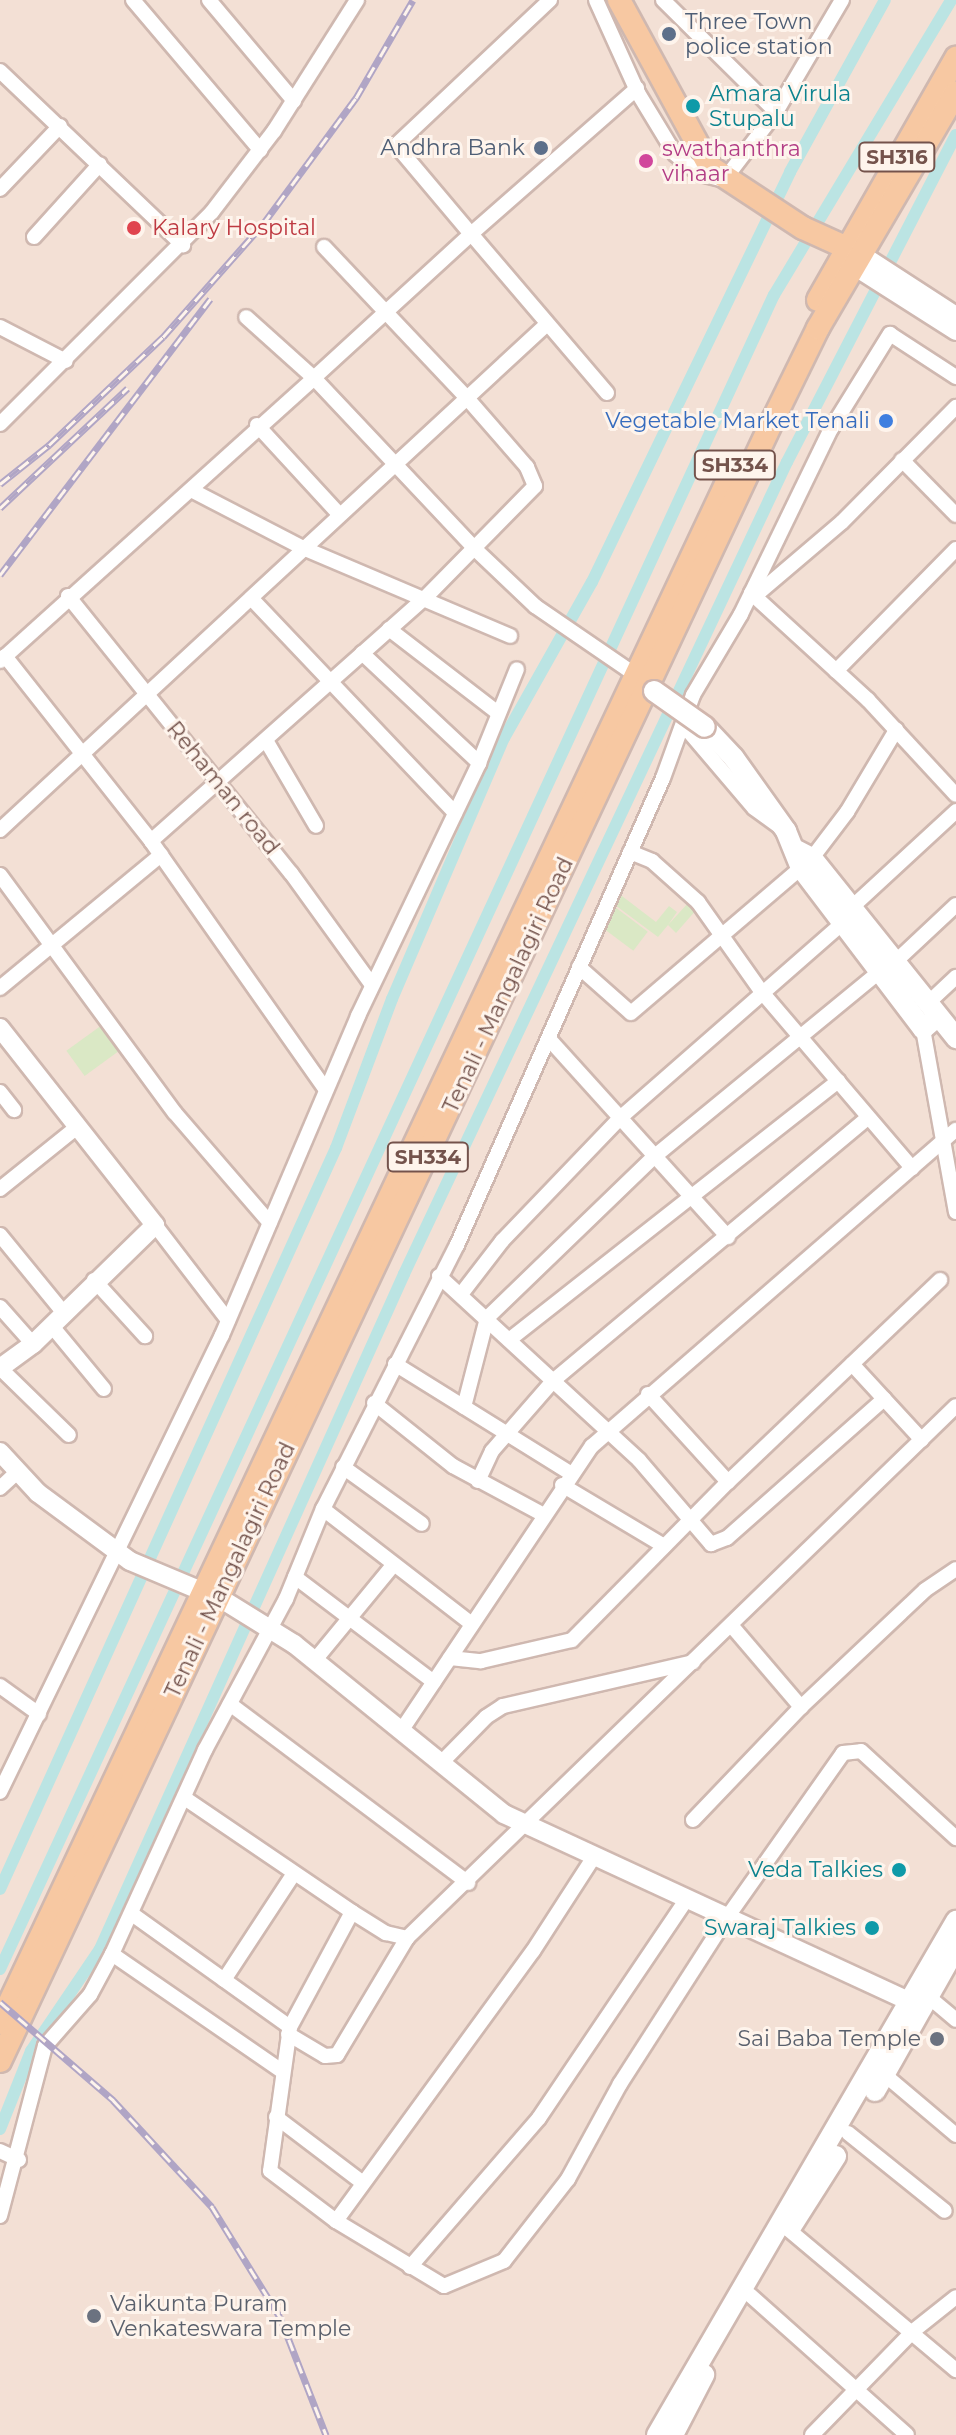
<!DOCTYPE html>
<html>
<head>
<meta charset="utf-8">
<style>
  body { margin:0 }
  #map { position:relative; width:956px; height:2435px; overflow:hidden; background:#fbefe6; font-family:Montserrat,sans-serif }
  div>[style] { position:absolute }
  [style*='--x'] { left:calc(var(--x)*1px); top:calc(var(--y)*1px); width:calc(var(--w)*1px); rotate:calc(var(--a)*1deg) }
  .residential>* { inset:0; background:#f3e0d5; transform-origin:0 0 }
  .green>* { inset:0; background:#dae8c5; transform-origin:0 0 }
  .canal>* { height:12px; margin:-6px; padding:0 6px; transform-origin:6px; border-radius:6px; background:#bbe4e3 }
  .roads { filter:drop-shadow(2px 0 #cfb8b0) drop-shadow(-2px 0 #cfb8b0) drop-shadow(0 2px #cfb8b0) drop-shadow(0 -2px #cfb8b0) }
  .minor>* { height:14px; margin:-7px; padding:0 7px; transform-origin:7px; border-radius:7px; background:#fff }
  .tertiary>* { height:18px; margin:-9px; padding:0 9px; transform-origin:9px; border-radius:9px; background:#fff }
  .secondary>* { height:20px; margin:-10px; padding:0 10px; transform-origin:10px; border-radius:10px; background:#fff }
  .primary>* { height:22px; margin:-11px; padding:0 11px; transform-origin:11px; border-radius:11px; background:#f7c8a2 }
  .rail>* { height:7px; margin-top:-3.5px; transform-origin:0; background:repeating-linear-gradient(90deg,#fef4ec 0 12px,#b0a5c5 0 24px); box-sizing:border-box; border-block:2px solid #b0a5c5 }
  .bridges { filter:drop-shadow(2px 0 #d1b6ad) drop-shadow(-2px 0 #d1b6ad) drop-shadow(0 2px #d1b6ad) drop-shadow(0 -2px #d1b6ad) }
  .secondary-bridge>* { height:20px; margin:-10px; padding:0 10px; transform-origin:10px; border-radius:10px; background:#fff }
  .dots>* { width:22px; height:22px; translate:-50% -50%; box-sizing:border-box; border:4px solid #fef4ec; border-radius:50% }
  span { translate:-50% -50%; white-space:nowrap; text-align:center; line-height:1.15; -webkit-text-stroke:6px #fef4ec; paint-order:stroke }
  .shield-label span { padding:2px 6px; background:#fef4ec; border:2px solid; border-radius:6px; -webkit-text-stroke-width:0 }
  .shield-label { font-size:20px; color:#74534c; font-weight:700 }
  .service-label { font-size:22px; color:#4e5e75 }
  .left { translate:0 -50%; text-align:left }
  .right { translate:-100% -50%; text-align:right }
  .culture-label { font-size:22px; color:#0d838f }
  .hotel-label { font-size:22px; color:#b23c85 }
  .health-label { font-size:22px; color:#be3a42 }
  .shop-label { font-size:22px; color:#366cbe }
  .street-label { font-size:22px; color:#74534c }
  .worship-label { font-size:22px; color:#5b616d }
</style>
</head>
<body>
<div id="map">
  <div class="residential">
    <div style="left:0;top:0;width:956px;height:2435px"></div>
  </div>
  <div class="green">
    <div style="clip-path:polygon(618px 893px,656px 922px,669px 906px,677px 912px,668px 925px,689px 902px,697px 909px,676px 933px,668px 925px,658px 937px,611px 902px)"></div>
    <div style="left:615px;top:907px;width:41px;height:24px;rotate:37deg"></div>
    <div style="left:102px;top:1025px;width:31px;height:44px;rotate:54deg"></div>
  </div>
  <div class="canal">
    <div style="--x:0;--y:1889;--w:814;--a:-65.61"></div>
    <div style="--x:336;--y:1148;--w:159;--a:-69.4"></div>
    <div style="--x:392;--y:999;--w:284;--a:-66.8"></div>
    <div style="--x:504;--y:738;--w:179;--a:-60.6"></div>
    <div style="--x:592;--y:582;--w:455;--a:-64.2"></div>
    <div style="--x:790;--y:172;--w:196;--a:-61.1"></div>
    <div style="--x:0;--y:1969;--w:1844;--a:-65.19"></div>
    <div style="--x:774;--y:295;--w:344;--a:-59"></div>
    <div style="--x:0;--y:2129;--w:84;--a:-68.3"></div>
    <div style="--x:31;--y:2051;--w:123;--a:-55.9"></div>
    <div style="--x:100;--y:1949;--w:740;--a:-65.75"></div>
    <div style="--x:404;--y:1274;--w:898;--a:-64.75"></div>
    <div style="--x:787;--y:462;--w:368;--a:-62.7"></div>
  </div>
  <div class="roads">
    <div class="minor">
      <div style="--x:133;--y:0;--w:197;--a:49.7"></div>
      <div style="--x:209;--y:0;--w:132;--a:49.9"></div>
      <div style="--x:550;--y:0;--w:212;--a:136.7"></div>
      <div style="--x:396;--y:145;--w:116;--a:49.9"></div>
      <div style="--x:471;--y:234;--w:213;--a:137.5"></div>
      <div style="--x:314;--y:378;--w:235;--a:46.7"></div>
      <div style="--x:475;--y:549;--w:83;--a:43.5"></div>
      <div style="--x:535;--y:606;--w:119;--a:34.4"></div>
      <div style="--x:596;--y:0;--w:102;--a:65.7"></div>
      <div style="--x:638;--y:93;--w:71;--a:58.8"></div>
      <div style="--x:675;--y:154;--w:32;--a:39"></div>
      <div style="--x:700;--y:174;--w:25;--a:14"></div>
      <div style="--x:724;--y:180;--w:86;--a:-52.6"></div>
      <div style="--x:776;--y:112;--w:130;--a:-59.5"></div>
      <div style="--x:663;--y:0;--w:159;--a:44.7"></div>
      <div style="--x:0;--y:71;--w:253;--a:43.6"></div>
      <div style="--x:0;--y:189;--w:87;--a:-46.4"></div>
      <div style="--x:34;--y:237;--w:98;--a:-47.9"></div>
      <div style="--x:0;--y:327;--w:74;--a:27.3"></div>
      <div style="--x:607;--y:393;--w:209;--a:-130.5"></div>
      <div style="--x:471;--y:234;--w:221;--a:-41.3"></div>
      <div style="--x:0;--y:424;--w:300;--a:-45"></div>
      <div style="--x:212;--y:212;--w:102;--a:-52.6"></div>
      <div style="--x:274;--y:131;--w:155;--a:-57.6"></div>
      <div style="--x:257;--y:425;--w:120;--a:47.4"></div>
      <div style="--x:902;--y:460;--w:77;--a:45.5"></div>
      <div style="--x:193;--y:491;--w:124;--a:27.4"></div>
      <div style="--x:303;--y:548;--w:225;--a:23"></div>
      <div style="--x:751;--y:593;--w:159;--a:42.4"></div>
      <div style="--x:868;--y:700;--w:129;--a:47.2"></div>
      <div style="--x:68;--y:596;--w:356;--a:51.2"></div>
      <div style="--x:291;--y:873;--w:138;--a:54.1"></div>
      <div style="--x:755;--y:596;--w:114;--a:-40.4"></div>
      <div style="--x:842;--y:522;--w:162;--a:-45.3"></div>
      <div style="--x:252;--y:599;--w:295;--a:46.5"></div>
      <div style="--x:389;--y:629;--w:138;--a:37.6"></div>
      <div style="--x:362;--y:653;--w:161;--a:43.2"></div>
      <div style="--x:5;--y:656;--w:236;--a:51.7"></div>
      <div style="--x:151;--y:841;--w:304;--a:54.9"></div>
      <div style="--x:0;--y:661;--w:423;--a:-42"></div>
      <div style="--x:314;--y:378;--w:91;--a:-138.1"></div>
      <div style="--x:836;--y:671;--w:171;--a:-45.5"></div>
      <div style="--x:685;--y:727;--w:106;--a:49.6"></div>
      <div style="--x:754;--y:808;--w:32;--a:36"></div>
      <div style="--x:267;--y:742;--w:97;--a:59.7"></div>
      <div style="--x:0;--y:830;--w:745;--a:-42.77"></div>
      <div style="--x:151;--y:841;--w:366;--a:-41.6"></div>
      <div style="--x:425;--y:598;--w:157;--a:-45.5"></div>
      <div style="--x:535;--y:486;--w:21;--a:-113"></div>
      <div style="--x:527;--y:467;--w:91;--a:-131"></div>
      <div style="--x:467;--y:398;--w:208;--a:-133.4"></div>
      <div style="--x:630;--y:852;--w:24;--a:22"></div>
      <div style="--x:652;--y:861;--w:62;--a:41.7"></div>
      <div style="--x:698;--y:902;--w:109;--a:54.7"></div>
      <div style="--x:761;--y:991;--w:233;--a:49.5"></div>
      <div style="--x:812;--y:858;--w:58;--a:-52.7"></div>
      <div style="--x:847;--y:812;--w:96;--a:-59.1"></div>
      <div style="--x:0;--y:875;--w:295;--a:53.7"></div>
      <div style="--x:175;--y:1113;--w:145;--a:49.2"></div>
      <div style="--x:851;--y:908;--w:143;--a:-42.7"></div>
      <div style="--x:894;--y:963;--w:85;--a:-43.1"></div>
      <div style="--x:579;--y:967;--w:69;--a:41.5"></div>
      <div style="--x:631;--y:1013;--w:223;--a:-40.5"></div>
      <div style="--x:0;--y:988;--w:209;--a:-39.6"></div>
      <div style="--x:927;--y:1004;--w:40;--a:-43"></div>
      <div style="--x:923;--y:1029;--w:186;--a:79.8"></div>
      <div style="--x:549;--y:1039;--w:267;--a:47.9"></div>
      <div style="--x:0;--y:1092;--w:23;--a:52"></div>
      <div style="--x:0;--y:1189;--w:99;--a:-38.8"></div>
      <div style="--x:155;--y:1225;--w:120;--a:52.5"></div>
      <div style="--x:0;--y:1235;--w:99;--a:50.7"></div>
      <div style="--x:439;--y:1276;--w:272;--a:42.6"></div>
      <div style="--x:639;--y:1460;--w:111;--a:49.4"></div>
      <div style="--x:711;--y:1544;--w:17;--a:-21"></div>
      <div style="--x:727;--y:1538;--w:210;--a:-41.5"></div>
      <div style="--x:94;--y:1280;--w:76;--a:47.7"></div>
      <div style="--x:462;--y:1293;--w:66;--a:-52.4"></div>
      <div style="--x:502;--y:1241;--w:170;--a:-46.2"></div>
      <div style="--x:620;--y:1118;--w:296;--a:-41.2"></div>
      <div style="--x:0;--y:1307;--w:50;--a:48.3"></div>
      <div style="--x:51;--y:1325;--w:83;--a:50.4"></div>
      <div style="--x:509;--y:1340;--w:419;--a:-38.2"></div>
      <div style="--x:395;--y:1364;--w:206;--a:31.9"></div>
      <div style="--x:852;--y:1364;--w:103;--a:47.4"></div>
      <div style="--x:0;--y:1368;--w:96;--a:44.2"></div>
      <div style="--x:648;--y:1394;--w:119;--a:47.7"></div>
      <div style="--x:374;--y:1403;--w:101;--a:38.6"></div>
      <div style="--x:453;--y:1466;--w:103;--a:28.3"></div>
      <div style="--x:464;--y:1407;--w:92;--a:-75.5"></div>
      <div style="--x:487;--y:1318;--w:233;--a:-44"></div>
      <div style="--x:655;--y:1156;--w:291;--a:-39.4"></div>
      <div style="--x:343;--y:1467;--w:97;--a:35.8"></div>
      <div style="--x:478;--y:1481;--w:33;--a:-65"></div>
      <div style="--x:492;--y:1451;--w:94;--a:-48.9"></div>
      <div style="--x:554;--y:1380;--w:408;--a:-39.9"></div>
      <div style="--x:562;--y:1485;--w:119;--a:30.9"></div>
      <div style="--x:0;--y:1488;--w:23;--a:-43"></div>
      <div style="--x:323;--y:1509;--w:188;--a:37.7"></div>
      <div style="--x:295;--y:1577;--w:174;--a:37.1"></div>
      <div style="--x:731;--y:1625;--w:108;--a:49.5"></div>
      <div style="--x:450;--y:1658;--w:31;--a:6"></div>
      <div style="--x:481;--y:1661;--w:93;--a:-13"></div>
      <div style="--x:572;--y:1640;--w:222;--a:-45.4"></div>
      <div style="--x:728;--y:1482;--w:293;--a:-43.6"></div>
      <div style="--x:315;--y:1660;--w:124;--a:-50.5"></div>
      <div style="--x:0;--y:1686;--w:48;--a:35.7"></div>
      <div style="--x:230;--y:1704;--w:298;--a:36.9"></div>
      <div style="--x:401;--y:1731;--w:343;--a:-56.2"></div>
      <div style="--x:592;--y:1446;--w:482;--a:-41"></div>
      <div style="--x:441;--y:1763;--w:64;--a:-45.6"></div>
      <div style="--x:486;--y:1717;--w:20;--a:-33"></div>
      <div style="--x:503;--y:1706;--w:195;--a:-13"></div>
      <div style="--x:0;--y:1792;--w:508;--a:-64.09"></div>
      <div style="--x:222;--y:1335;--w:347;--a:-66.9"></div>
      <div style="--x:358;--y:1016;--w:280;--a:-64.4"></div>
      <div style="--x:479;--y:763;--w:101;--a:-68"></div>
      <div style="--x:186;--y:1799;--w:201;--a:34.2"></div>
      <div style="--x:352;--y:1912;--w:40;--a:32"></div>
      <div style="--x:386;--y:1933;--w:22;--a:13"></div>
      <div style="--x:407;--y:1938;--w:764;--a:-44.1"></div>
      <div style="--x:693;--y:1820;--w:156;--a:-46.3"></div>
      <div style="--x:801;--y:1707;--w:170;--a:-43.3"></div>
      <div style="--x:925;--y:1590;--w:37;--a:-34"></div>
      <div style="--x:352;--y:1912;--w:131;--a:118.3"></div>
      <div style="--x:290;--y:2027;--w:145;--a:97.9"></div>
      <div style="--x:270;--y:2171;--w:83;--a:37.1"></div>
      <div style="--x:336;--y:2221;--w:126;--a:31"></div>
      <div style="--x:444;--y:2286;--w:65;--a:-22.6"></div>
      <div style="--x:504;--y:2261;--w:104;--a:-52"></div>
      <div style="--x:568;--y:2179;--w:108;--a:-61.3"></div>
      <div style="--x:620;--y:2084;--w:196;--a:-57.3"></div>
      <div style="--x:726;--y:1919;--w:203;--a:-54.8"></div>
      <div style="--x:843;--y:1753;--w:18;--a:-6"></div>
      <div style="--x:861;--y:1751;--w:129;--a:42.5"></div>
      <div style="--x:132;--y:1914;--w:194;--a:35.6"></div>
      <div style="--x:112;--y:1954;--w:204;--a:34.6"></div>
      <div style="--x:224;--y:1980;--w:126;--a:-56.7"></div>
      <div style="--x:930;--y:1998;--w:34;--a:40"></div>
      <div style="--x:288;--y:2034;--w:43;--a:30.7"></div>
      <div style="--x:325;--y:2056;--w:12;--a:-5"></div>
      <div style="--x:337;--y:2055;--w:136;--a:-59.1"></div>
      <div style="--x:885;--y:2075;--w:93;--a:40.2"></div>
      <div style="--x:276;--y:2117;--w:109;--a:37.2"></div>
      <div style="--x:848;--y:2133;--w:124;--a:38.8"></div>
      <div style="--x:0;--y:2151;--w:21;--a:25"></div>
      <div style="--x:0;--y:2216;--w:176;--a:-75.2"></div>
      <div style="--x:45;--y:2046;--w:68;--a:-48.6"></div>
      <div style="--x:90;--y:1995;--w:47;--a:-61.8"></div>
      <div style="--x:112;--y:1954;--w:224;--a:-65.5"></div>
      <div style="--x:205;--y:1750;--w:171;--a:-61.8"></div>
      <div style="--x:286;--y:1599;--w:97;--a:-67.7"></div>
      <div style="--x:323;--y:1509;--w:296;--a:-63.1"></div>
      <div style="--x:457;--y:1245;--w:510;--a:-66.2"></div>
      <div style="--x:663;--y:778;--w:88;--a:-70.1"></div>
      <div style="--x:693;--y:695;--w:94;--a:-59.3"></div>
      <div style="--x:741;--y:614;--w:206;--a:-64.1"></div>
      <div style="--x:831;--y:429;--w:112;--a:-58.2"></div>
      <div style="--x:890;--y:334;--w:79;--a:33.1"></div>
      <div style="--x:336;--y:2221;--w:334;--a:-53.9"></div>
      <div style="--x:533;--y:1951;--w:114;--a:-57.1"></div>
      <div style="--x:789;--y:2230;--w:218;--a:40"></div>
      <div style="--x:410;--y:2267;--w:197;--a:-49.1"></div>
      <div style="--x:539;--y:2118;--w:263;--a:-56"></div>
      <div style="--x:750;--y:2295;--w:210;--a:41.7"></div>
      <div style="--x:812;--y:2435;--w:144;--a:-45.8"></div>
      <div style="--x:912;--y:2332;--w:56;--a:-38.5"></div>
    </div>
    <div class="tertiary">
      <div style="--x:862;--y:255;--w:112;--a:33"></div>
      <div style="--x:854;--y:266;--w:121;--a:32.5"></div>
      <div style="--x:0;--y:1028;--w:251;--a:51.8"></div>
      <div style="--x:155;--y:1225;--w:170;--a:135.7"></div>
      <div style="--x:33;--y:1344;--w:41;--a:144"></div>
      <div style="--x:0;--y:1452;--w:56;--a:47.2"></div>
      <div style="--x:38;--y:1493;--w:114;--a:36.5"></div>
      <div style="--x:130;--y:1561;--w:101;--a:22.8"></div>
      <div style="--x:223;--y:1600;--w:84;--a:31.8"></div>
      <div style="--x:294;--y:1644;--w:270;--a:39"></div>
      <div style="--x:504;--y:1814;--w:459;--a:24.8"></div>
    </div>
    <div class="secondary">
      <div style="--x:705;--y:727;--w:42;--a:46.9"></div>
      <div style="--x:734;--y:758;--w:90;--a:54.5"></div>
      <div style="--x:786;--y:831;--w:40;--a:68"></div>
      <div style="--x:801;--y:868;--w:202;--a:52.8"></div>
      <div style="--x:923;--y:1029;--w:18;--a:-41"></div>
      <div style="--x:796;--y:850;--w:18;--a:27"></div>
      <div style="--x:812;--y:858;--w:231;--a:51.3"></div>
      <div style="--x:875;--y:2091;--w:164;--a:-60.5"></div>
      <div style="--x:791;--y:2227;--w:84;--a:-57.6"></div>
      <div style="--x:657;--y:2435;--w:595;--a:-59.81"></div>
      <div style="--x:673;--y:2435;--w:68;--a:-62.7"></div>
    </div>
    <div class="primary">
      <div style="--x:619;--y:0;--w:190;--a:61.4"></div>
      <div style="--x:710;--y:167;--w:111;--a:33.3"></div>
      <div style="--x:803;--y:228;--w:60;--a:24.4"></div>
      <div style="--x:818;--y:300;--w:279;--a:-60.3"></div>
      <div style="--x:0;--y:2023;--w:1713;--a:-64.74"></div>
      <div style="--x:0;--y:2061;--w:1814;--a:-64.78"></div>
      <div style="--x:773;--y:420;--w:102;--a:-63.9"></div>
      <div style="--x:818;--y:328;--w:273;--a:-59.6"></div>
    </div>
  </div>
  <div class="rail">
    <div style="--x:0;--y:484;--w:63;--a:-38.5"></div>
    <div style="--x:49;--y:445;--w:157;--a:-43.5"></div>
    <div style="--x:163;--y:337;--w:151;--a:-48.5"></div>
    <div style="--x:263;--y:224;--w:157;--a:-53.6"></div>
    <div style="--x:356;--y:98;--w:113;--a:-59.8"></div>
    <div style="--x:0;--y:508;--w:175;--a:-43.2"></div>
    <div style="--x:0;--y:575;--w:347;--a:-52.7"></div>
    <div style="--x:0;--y:2002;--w:150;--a:40.9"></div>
    <div style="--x:113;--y:2100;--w:146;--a:47.2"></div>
    <div style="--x:212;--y:2207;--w:129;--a:58.3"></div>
    <div style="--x:280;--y:2317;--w:127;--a:68.7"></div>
  </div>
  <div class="bridges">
    <div class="secondary-bridge">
      <div style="--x:654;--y:691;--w:62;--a:35.2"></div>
    </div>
  </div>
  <div class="dots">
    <div style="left:669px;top:34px;background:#5c6f8a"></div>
    <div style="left:693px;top:106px;background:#0f9aa8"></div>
    <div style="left:541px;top:148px;background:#5c6f8a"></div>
    <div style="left:646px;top:161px;background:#d1479c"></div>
    <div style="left:134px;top:228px;background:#e0444e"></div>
    <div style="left:886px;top:421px;background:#3f7fe0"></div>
    <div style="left:899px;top:1870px;background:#0f9aa8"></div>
    <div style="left:872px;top:1928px;background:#0f9aa8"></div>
    <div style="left:937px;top:2039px;background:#6b7280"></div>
    <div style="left:94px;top:2316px;background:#6b7280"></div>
  </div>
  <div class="shield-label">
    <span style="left:897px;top:157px">SH316</span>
    <span style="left:735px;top:465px">SH334</span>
    <span style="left:428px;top:1157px">SH334</span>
  </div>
  <div class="service-label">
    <span class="left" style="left:685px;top:34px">Three Town<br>police station</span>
    <span class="right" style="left:525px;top:148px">Andhra Bank</span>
  </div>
  <div class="culture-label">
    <span class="left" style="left:709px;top:106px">Amara Virula<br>Stupalu</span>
    <span class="right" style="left:883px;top:1870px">Veda Talkies</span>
    <span class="right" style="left:856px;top:1928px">Swaraj Talkies</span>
  </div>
  <div class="hotel-label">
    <span class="left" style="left:662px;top:161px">swathanthra<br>vihaar</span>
  </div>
  <div class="health-label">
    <span class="left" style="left:152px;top:228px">Kalary Hospital</span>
  </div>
  <div class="shop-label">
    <span class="right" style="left:870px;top:421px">Vegetable Market Tenali</span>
  </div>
  <div class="street-label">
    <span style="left:223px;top:788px;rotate:51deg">Rehaman road</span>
    <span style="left:508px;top:985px;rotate:-65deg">Tenali - Mangalagiri Road</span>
    <span style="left:230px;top:1570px;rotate:-65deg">Tenali - Mangalagiri Road</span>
  </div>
  <div class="worship-label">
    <span class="right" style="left:921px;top:2039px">Sai Baba Temple</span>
    <span class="left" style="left:110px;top:2316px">Vaikunta Puram<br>Venkateswara Temple</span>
  </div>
</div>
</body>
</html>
